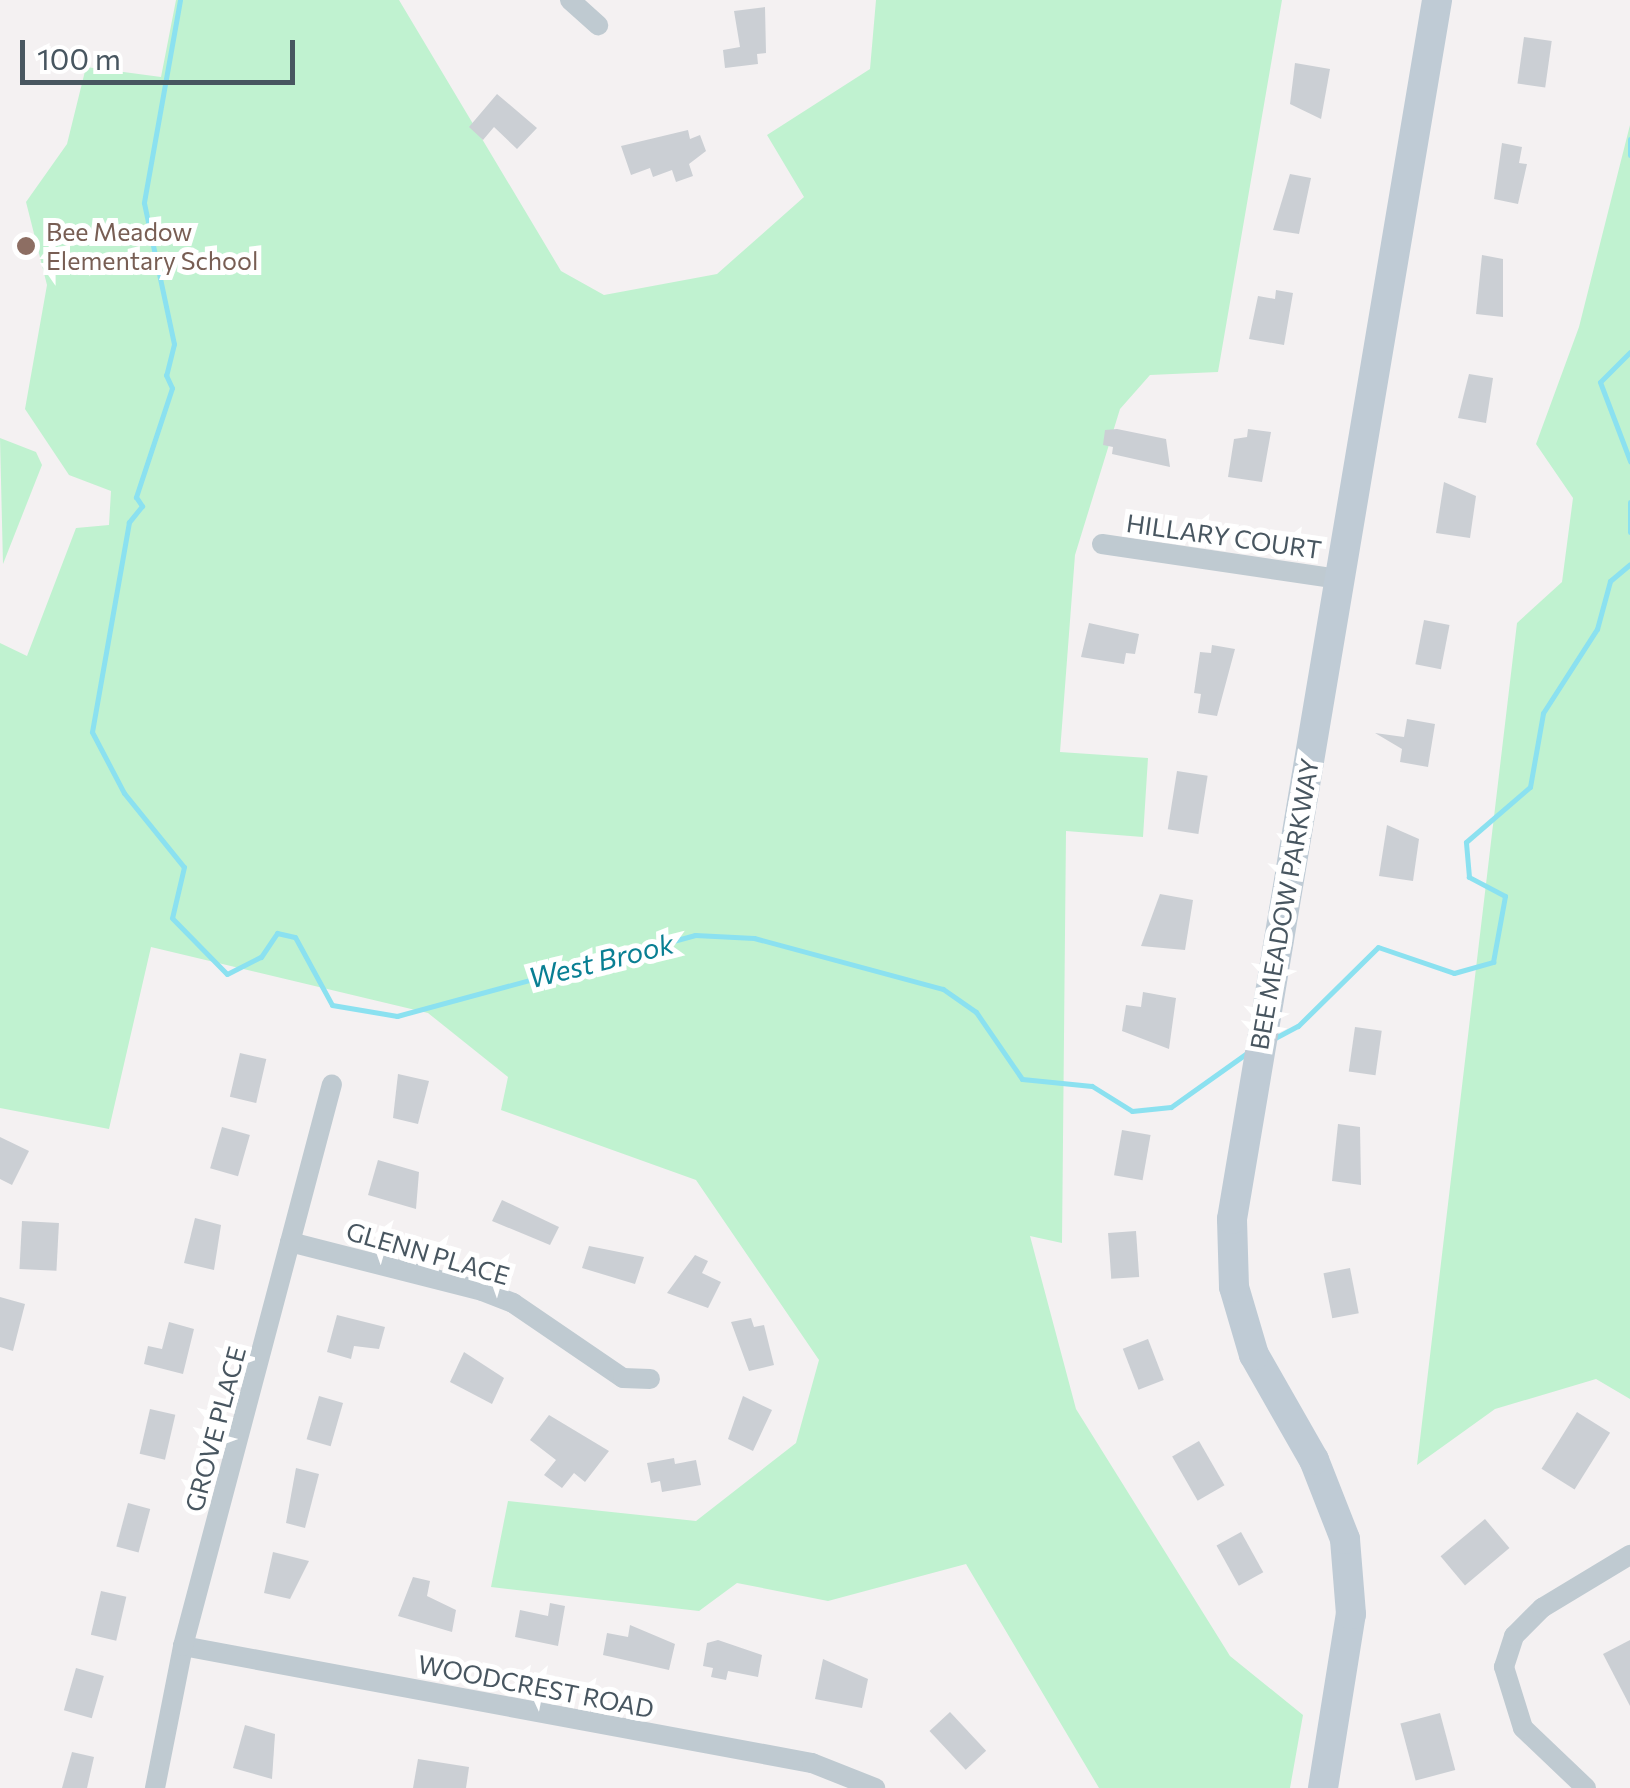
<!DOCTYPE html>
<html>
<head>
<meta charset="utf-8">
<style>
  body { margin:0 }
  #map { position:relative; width:1630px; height:1788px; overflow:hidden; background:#f4f1f2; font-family:Commissioner,sans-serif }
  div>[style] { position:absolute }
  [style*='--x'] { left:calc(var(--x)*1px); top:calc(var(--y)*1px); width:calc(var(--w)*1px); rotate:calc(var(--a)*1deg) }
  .green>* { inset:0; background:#c0f2d0 }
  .stream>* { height:5px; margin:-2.5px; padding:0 2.5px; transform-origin:2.5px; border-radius:2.5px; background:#8be1f0 }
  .building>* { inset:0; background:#cbcfd4; transform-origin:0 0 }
  .street>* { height:20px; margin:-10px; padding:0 10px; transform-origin:10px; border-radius:10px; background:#bfcad1 }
  .secondary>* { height:30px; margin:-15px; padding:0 15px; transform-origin:15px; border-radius:15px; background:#bfcbd5 }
  .dots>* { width:28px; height:28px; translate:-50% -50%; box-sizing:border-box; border:5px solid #fff; border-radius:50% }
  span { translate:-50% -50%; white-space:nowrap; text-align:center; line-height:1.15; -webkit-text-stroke:10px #fff; paint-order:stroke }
  .education-label { font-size:25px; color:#785e54 }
  .left { translate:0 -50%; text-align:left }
  .street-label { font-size:25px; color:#485660 }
  .water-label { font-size:28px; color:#097f93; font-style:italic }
  .scale { position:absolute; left:20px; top:40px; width:275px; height:45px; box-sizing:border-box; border:5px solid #485660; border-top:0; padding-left:12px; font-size:30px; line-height:35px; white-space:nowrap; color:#485660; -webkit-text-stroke:8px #fff; paint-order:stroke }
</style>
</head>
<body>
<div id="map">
  <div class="green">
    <div style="clip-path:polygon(176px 0,399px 0,561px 271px,604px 295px,717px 274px,804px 197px,767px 135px,870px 69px,876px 0,1282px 0,1218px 372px,1150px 375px,1120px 409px,1075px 555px,1060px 752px,1148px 758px,1143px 837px,1066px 831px,1062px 1243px,1030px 1236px,1076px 1409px,1230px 1656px,1303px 1715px,1290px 1788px,1099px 1788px,966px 1564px,828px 1601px,737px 1583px,699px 1611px,491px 1587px,508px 1501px,696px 1521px,796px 1443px,819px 1360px,696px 1180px,501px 1110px,508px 1077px,428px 1013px,151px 947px,109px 1129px,0 1108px,0 643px,27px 656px,76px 528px,109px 525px,111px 491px,69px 475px,25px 409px,47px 285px,26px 202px,67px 144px,86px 67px,161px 77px)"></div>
    <div style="clip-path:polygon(1630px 125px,1630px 1399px,1596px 1379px,1495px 1409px,1417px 1465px,1517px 623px,1562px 582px,1573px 498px,1536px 444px,1579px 327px)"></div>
    <div style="clip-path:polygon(0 438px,36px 452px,42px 465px,3px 564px)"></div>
  </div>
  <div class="stream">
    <div style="--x:180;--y:0;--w:206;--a:100.1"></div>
    <div style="--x:144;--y:203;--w:144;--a:78"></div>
    <div style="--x:174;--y:344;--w:32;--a:104"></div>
    <div style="--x:166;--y:375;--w:14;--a:65"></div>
    <div style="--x:172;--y:388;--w:115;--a:108.3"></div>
    <div style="--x:136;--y:497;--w:11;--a:56"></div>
    <div style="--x:142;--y:506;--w:21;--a:129"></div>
    <div style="--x:129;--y:522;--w:213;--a:100"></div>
    <div style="--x:92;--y:732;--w:69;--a:62.3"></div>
    <div style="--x:124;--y:793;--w:95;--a:51"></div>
    <div style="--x:184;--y:867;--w:52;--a:103.2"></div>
    <div style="--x:172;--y:918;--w:78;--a:45.5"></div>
    <div style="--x:227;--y:974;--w:38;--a:-27"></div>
    <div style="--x:261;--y:957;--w:29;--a:-56"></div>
    <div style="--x:277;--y:933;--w:18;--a:13"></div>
    <div style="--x:295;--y:937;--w:77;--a:61.4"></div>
    <div style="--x:332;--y:1005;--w:66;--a:9.6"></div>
    <div style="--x:397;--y:1016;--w:309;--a:-15.2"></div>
    <div style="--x:695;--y:935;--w:59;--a:2.9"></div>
    <div style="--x:754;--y:938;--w:196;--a:15.1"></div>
    <div style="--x:943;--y:989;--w:40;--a:34.9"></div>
    <div style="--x:976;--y:1012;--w:81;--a:55.5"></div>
    <div style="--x:1022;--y:1079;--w:70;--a:5.7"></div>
    <div style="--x:1092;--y:1086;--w:47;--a:32"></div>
    <div style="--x:1132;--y:1111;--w:39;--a:-6"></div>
    <div style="--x:1171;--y:1107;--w:93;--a:-35.4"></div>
    <div style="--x:1630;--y:139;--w:16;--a:90"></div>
    <div style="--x:1630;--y:352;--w:42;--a:135"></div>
    <div style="--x:1600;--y:382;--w:85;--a:69.2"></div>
    <div style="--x:1630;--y:502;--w:30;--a:90"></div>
    <div style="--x:1275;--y:1038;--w:26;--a:-28"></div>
    <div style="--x:1298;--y:1026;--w:112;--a:-44.6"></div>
    <div style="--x:1378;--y:947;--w:80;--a:18.9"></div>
    <div style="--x:1454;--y:973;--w:41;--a:-15.8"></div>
    <div style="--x:1493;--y:962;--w:67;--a:-79.7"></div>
    <div style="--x:1505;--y:896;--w:41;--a:-152.2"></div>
    <div style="--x:1469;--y:877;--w:35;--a:-95"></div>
    <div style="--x:1466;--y:842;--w:84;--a:-40.7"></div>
    <div style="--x:1530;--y:787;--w:75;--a:-80"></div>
    <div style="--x:1543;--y:713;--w:100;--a:-57.3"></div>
    <div style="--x:1597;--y:629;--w:50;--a:-74.8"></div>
    <div style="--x:1610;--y:581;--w:26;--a:-40"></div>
  </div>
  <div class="building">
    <div style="clip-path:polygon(765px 7px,766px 53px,757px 54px,758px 64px,725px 68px,723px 50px,740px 47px,734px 11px)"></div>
    <div style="left:1524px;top:37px;width:28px;height:47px;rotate:8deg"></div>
    <div style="clip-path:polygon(1295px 63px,1330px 69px,1321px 119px,1290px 104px)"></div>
    <div style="clip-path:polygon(497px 94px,537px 128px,517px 149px,494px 127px,483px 140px,469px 127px)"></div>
    <div style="clip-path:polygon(688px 130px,690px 139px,700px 135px,706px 151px,689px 164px,693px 176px,676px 182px,672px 170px,653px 177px,650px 168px,631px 175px,621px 146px)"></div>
    <div style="clip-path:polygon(1502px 143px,1522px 147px,1519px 163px,1527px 164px,1518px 204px,1494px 199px)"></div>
    <div style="clip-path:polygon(1290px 174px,1311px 178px,1299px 234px,1273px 230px)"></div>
    <div style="clip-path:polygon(1482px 255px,1503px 259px,1503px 317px,1476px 314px)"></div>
    <div style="clip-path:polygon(1276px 290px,1293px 293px,1284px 345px,1249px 339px,1258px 296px,1275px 299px)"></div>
    <div style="clip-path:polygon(1469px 374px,1493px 378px,1486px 423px,1458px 418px)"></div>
    <div style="clip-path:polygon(1117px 429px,1166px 439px,1170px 467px,1112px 454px,1113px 447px,1103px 445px,1105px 430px)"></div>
    <div style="clip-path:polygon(1248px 429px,1271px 432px,1262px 482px,1228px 477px,1234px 439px,1247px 437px)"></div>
    <div style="clip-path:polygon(1444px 482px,1476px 496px,1470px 538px,1436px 533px)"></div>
    <div style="left:1424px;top:620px;width:26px;height:45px;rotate:11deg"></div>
    <div style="clip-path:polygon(1089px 623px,1139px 634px,1135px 654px,1126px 653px,1124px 664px,1081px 657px)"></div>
    <div style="clip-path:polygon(1212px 645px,1235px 649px,1217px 716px,1198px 713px,1201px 694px,1194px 693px,1200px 652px,1211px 653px)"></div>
    <div style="clip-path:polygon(1407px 719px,1435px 724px,1428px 767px,1400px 762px,1402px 749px,1375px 733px,1404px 737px)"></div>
    <div style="left:1177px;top:771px;width:31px;height:59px;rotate:9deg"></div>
    <div style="clip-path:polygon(1387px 825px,1419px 839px,1413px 881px,1379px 876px)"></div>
    <div style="clip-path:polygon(1160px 894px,1193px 900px,1185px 950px,1141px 946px)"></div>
    <div style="clip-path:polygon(1143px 992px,1176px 998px,1169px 1049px,1122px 1031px,1126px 1005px,1141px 1007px)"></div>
    <div style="left:1355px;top:1027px;width:27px;height:45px;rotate:8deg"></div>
    <div style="left:240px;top:1053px;width:27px;height:45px;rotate:13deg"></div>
    <div style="clip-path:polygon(398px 1074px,429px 1081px,418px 1124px,393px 1118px)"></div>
    <div style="clip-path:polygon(1338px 1124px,1360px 1127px,1361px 1185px,1332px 1181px)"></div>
    <div style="left:222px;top:1127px;width:29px;height:43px;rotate:16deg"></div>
    <div style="left:1122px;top:1130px;width:29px;height:46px;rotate:10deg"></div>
    <div style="clip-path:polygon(0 1137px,29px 1151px,12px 1185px,0 1179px)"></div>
    <div style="clip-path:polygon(378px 1160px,419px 1172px,416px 1209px,368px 1195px)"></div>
    <div style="clip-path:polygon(502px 1200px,559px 1227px,550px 1245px,492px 1221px)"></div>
    <div style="clip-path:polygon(195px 1218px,221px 1225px,214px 1270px,184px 1263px)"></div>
    <div style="left:22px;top:1221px;width:37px;height:48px;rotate:3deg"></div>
    <div style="left:1136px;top:1231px;width:46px;height:28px;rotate:86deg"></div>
    <div style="clip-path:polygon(589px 1246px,644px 1257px,635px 1284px,582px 1268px)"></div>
    <div style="clip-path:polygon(695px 1255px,708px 1261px,702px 1273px,721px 1282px,708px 1308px,667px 1293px)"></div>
    <div style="left:1350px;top:1268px;width:46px;height:27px;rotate:79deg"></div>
    <div style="clip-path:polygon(0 1297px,25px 1304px,13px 1351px,0 1347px)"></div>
    <div style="clip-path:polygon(337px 1315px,385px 1327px,379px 1349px,354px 1346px,351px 1359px,327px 1352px)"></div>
    <div style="clip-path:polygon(751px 1318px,754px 1327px,764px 1325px,774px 1365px,749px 1371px,731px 1322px)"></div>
    <div style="clip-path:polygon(169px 1322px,194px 1329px,183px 1374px,144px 1364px,148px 1346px,162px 1349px)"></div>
    <div style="left:1148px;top:1339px;width:44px;height:27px;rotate:69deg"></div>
    <div style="clip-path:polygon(464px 1352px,504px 1378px,492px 1404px,450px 1382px)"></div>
    <div style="left:319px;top:1396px;width:25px;height:45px;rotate:16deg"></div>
    <div style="clip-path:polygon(743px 1396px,772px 1410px,753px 1451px,728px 1439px)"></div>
    <div style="left:150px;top:1409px;width:26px;height:46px;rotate:13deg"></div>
    <div style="left:1577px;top:1412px;width:39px;height:67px;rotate:32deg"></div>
    <div style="clip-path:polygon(549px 1415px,609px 1451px,585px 1482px,574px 1473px,562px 1488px,544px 1475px,556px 1460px,530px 1440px)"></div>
    <div style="left:1199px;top:1441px;width:51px;height:31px;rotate:60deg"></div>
    <div style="clip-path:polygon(674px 1458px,675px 1464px,696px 1460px,701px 1485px,662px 1492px,660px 1481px,651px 1483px,647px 1463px)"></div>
    <div style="clip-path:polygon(296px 1468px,319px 1474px,305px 1528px,286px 1523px)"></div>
    <div style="left:128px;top:1503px;width:23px;height:45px;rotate:15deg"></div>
    <div style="left:1485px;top:1519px;width:38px;height:58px;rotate:50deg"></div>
    <div style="left:1241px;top:1532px;width:46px;height:28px;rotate:61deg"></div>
    <div style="clip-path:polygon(273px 1552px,309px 1561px,290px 1599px,264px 1593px)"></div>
    <div style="clip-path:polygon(413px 1577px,430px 1581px,427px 1596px,456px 1610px,452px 1632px,398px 1616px)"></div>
    <div style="left:101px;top:1591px;width:26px;height:45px;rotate:13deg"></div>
    <div style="clip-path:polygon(550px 1603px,565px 1606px,558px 1646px,515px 1637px,520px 1610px,548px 1616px)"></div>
    <div style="clip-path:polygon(630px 1625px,675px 1644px,669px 1670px,603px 1655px,607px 1633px,628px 1637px)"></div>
    <div style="clip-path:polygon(718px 1640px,762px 1655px,758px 1677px,728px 1671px,726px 1680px,711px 1677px,713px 1668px,703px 1666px,707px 1643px)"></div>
    <div style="clip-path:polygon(1630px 1640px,1630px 1706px,1603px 1654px)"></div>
    <div style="clip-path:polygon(823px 1659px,868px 1679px,862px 1708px,815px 1699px)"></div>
    <div style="left:76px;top:1668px;width:29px;height:44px;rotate:16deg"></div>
    <div style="left:950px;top:1712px;width:53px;height:28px;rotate:47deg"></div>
    <div style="left:1440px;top:1713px;width:59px;height:41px;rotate:75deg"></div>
    <div style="clip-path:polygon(245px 1725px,275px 1734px,272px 1779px,233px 1768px)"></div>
    <div style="clip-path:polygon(72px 1752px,94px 1757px,87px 1788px,62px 1788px)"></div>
    <div style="clip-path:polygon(418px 1759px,469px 1767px,466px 1788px,413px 1788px)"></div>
  </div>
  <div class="street">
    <div style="--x:570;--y:0;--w:38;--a:42"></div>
    <div style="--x:1102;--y:544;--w:240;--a:8.4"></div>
    <div style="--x:290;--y:1242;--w:198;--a:14.3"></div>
    <div style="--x:482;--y:1291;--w:33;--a:21"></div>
    <div style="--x:513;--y:1303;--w:133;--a:34.3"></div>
    <div style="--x:623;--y:1378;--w:27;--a:2"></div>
    <div style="--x:183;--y:1646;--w:640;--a:10.54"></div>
    <div style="--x:812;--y:1763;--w:68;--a:21.6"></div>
    <div style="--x:155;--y:1788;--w:145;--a:-78.8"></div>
    <div style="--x:183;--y:1646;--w:581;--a:-75.15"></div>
    <div style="--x:1586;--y:1788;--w:87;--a:-136.4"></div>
    <div style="--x:1523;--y:1728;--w:64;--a:-107.3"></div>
    <div style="--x:1504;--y:1667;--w:33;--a:-72"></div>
    <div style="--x:1514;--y:1636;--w:40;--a:-45"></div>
    <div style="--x:1542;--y:1608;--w:103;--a:-31.1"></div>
  </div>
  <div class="secondary">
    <div style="--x:1323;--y:1788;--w:176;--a:-80.9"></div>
    <div style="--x:1351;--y:1614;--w:75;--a:-94.6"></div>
    <div style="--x:1345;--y:1539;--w:85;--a:-111.4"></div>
    <div style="--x:1314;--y:1460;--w:121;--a:-119.7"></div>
    <div style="--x:1254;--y:1355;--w:71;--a:-106.4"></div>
    <div style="--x:1234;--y:1287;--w:68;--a:-91.7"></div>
    <div style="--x:1232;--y:1219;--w:1236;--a:-80.45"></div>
  </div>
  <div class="dots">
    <div style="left:26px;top:246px;background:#8d6e63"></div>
  </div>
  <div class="education-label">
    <span class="left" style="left:46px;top:246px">Bee Meadow<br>Elementary School</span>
  </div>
  <div class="street-label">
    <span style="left:1224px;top:536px;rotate:8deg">HILLARY COURT</span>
    <span style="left:1284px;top:904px;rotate:-80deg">BEE MEADOW PARKWAY</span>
    <span style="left:428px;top:1253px;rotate:16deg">GLENN PLACE</span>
    <span style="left:215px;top:1429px;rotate:-75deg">GROVE PLACE</span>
    <span style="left:536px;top:1686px;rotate:11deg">WOODCREST ROAD</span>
  </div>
  <div class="water-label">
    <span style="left:601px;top:960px;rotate:-14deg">West Brook</span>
  </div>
  <div class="scale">100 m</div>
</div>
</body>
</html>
